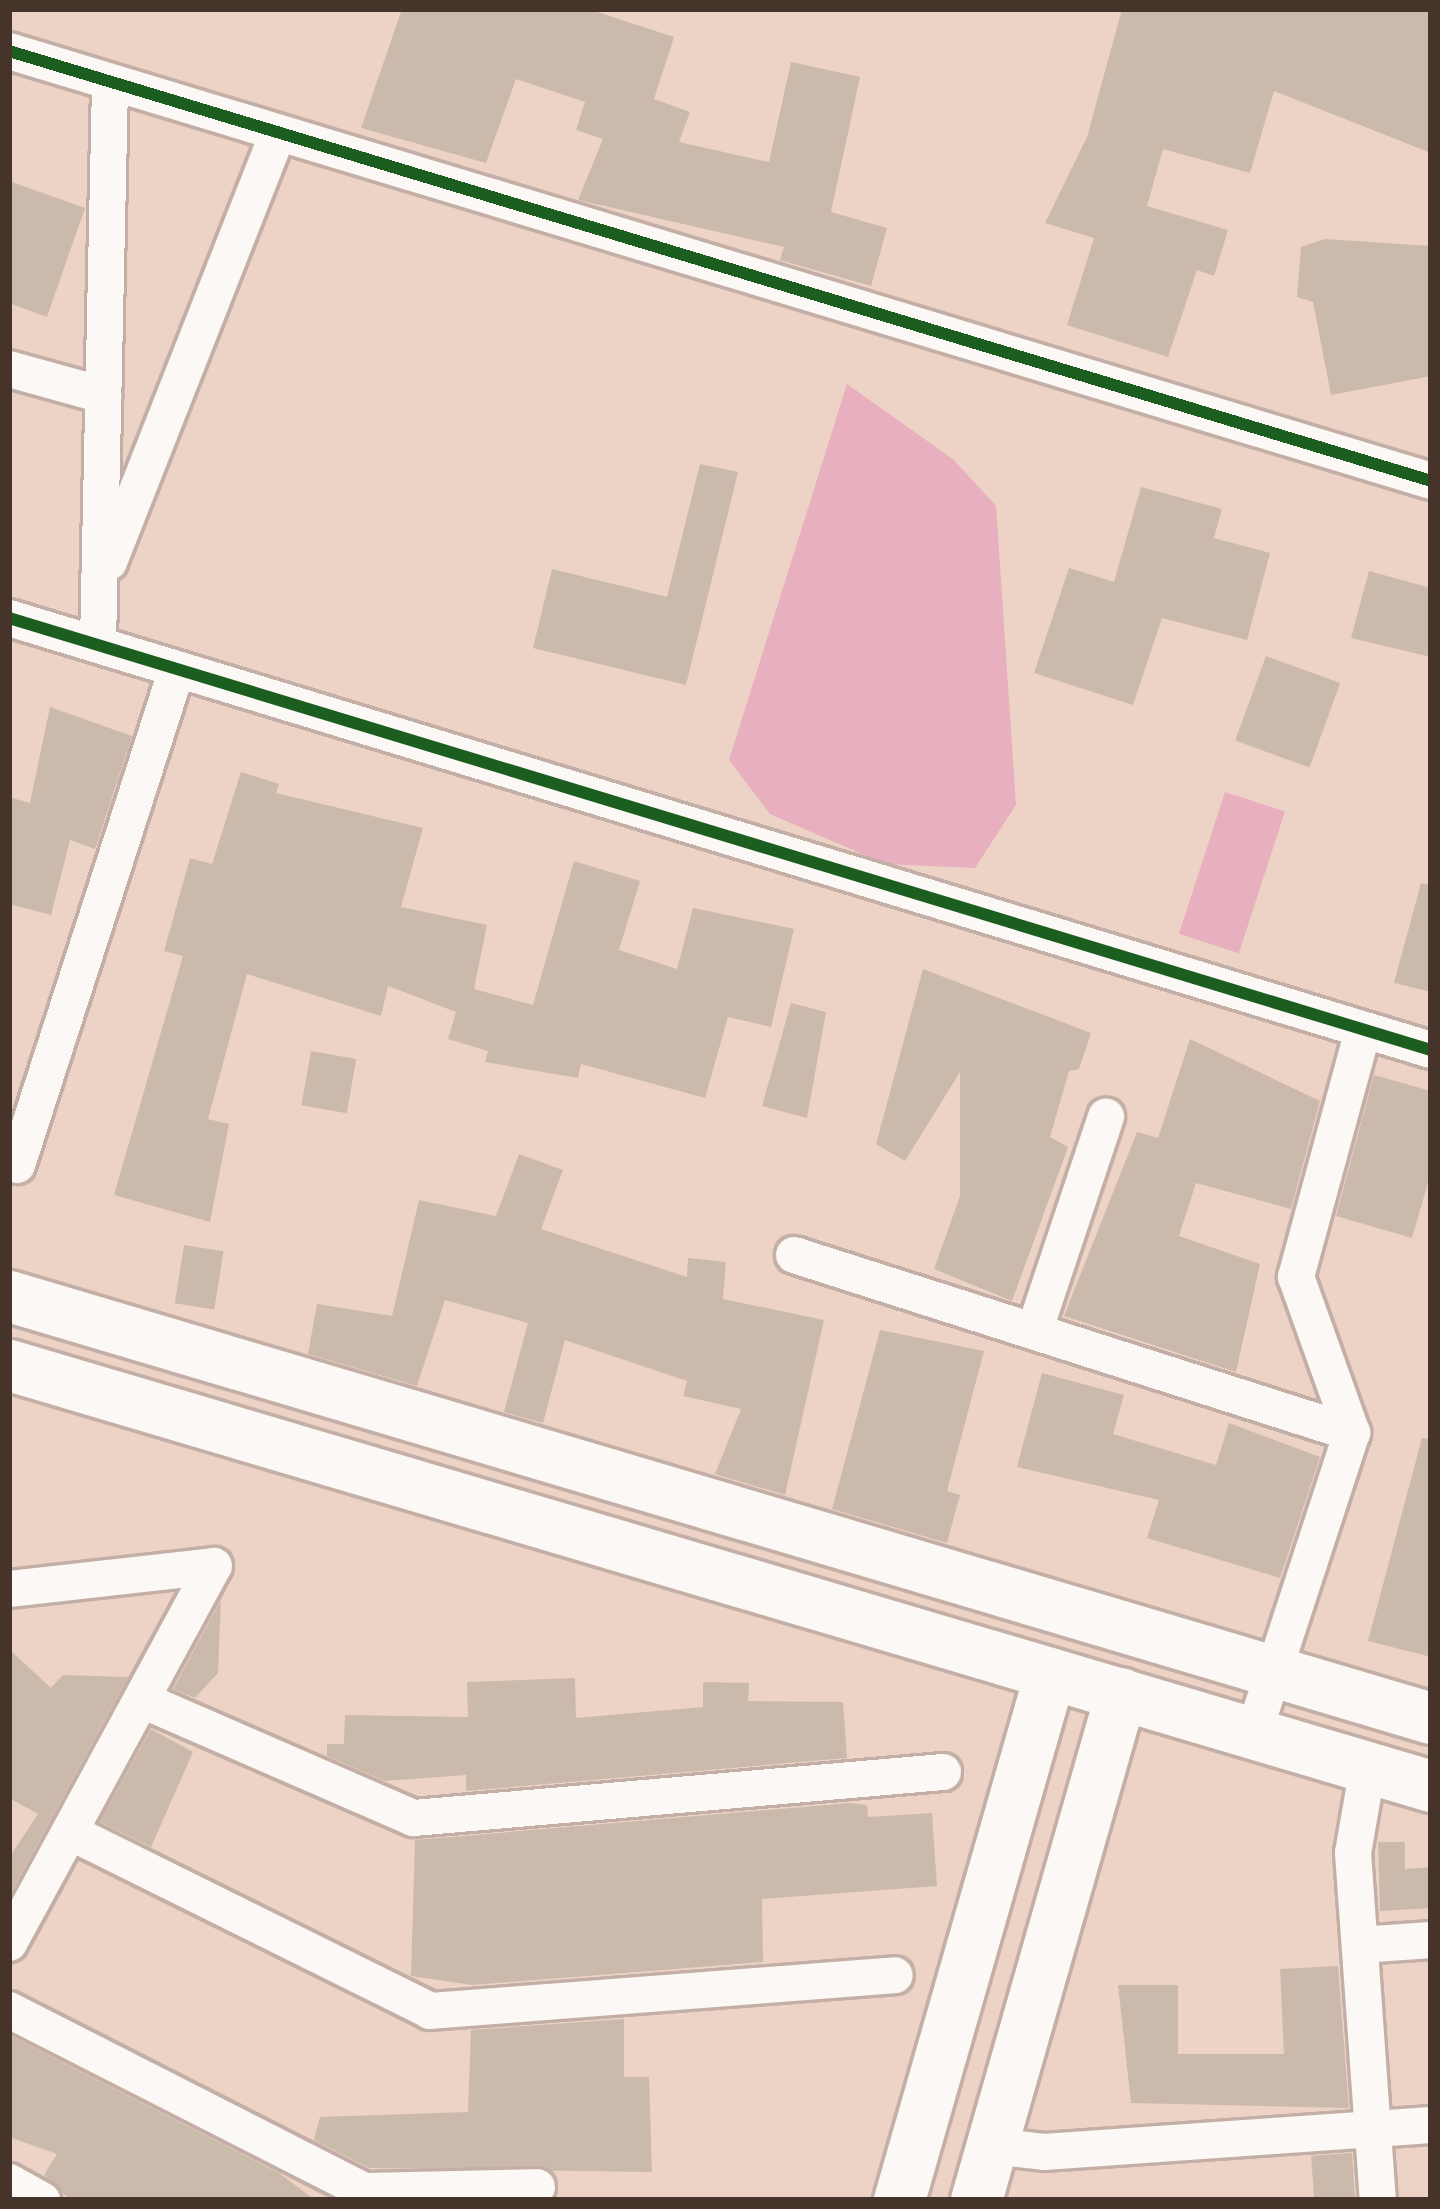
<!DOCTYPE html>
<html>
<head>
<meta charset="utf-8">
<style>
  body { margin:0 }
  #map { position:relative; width:1440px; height:2209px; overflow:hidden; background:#edd3c5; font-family:"Asap Condensed",sans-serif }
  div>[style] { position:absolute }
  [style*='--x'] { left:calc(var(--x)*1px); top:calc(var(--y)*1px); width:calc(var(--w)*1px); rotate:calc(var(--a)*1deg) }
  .green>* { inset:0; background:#e8afbe; transform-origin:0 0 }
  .building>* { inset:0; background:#cbbaac; transform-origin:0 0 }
  .roads { filter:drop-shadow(3px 0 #c3afa5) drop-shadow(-3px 0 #c3afa5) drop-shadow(0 3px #c3afa5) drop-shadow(0 -3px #c3afa5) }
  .street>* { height:36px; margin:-18px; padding:0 18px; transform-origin:18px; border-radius:18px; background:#fcf8f6 }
  .secondary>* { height:51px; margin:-25.5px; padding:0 25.5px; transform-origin:25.5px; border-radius:25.5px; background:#fcf8f6 }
  .cycleway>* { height:12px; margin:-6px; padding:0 6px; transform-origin:6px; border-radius:6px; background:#1b5e20 }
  span { translate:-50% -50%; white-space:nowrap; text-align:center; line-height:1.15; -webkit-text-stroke:12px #fde0d0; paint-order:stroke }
  .frame { position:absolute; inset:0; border:12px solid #463329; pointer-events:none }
</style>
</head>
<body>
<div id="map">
  <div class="green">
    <div style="clip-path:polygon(847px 384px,954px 460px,996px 506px,1016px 805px,975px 868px,885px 864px,770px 814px,729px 760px)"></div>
    <div style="left:1225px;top:792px;width:63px;height:149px;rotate:18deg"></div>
  </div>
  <div class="building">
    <div style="clip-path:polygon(402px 9px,588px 9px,674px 37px,654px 99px,690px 112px,679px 142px,769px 162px,791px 62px,860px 77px,831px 212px,887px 228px,871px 286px,780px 260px,784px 247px,578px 200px,603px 139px,576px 130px,585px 102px,516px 79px,486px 163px,361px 128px)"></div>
    <div style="clip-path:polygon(1122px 9px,1431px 9px,1431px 153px,1274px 91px,1250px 173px,1163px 149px,1147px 206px,1228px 230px,1214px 276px,1197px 270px,1168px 357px,1067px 325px,1094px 238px,1045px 223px,1087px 137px)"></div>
    <div style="clip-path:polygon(9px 181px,85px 208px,47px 317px,9px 303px)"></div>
    <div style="clip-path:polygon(1325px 239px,1431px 246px,1431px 376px,1331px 395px,1313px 302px,1297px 297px,1301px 247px)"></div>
    <div style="clip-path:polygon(700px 464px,738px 472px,686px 685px,533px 648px,552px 569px,667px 597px)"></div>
    <div style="clip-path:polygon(1141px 487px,1222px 509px,1214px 538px,1270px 553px,1247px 640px,1162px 618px,1133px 705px,1034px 673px,1069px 568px,1114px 582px)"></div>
    <div style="clip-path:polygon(1369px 571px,1431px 588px,1431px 657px,1351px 638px)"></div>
    <div style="left:1266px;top:656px;width:79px;height:90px;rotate:20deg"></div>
    <div style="clip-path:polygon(50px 707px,132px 736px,95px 849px,70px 840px,51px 915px,9px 904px,9px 797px,30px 803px)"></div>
    <div style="clip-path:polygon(241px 772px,279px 784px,276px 793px,423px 828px,401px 907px,487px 925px,474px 989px,533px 1005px,574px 861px,640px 881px,619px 950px,677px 969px,693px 908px,794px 929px,771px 1027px,728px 1017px,705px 1098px,581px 1064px,578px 1078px,485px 1062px,488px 1051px,448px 1039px,456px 1012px,388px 986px,381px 1016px,247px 974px,208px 1119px,229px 1124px,210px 1222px,114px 1195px,183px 956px,164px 951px,190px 858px,212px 864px)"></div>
    <div style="clip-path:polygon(1421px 883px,1431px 885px,1431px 992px,1394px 983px)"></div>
    <div style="clip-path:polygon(923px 969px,1091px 1033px,1079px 1069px,1069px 1071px,1050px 1137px,1068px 1147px,1012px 1301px,934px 1269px,960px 1196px,960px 1072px,905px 1161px,876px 1144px)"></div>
    <div style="clip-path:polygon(791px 1003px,826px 1012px,807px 1118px,762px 1106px)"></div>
    <div style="clip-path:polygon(1190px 1039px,1320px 1101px,1291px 1209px,1196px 1183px,1179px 1236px,1260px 1264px,1236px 1372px,1064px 1316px,1137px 1132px,1158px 1138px)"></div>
    <div style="left:311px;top:1051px;width:46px;height:55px;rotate:10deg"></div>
    <div style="clip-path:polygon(1374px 1075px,1431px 1091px,1431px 1172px,1412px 1238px,1336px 1216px)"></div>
    <div style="clip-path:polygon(519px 1154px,563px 1170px,541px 1229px,687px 1277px,688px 1258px,726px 1262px,723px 1299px,824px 1320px,785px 1495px,715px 1474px,741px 1409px,683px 1396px,687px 1381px,565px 1340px,543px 1423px,504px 1412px,528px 1323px,445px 1300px,417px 1386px,308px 1354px,317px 1304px,392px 1316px,419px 1200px,496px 1216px)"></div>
    <div style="left:184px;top:1245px;width:40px;height:59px;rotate:9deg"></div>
    <div style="clip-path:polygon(880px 1330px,984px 1351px,947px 1491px,960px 1495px,947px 1543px,832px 1509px)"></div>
    <div style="clip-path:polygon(1042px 1373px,1124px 1395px,1113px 1434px,1216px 1465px,1229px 1423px,1320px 1457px,1280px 1578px,1147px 1538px,1159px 1500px,1017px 1467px)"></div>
    <div style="clip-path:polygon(1422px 1438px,1431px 1439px,1431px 1657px,1368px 1641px)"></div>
    <div style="clip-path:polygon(221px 1600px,218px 1673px,195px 1698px,173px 1689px)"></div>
    <div style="clip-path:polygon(9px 1649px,51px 1688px,63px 1675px,128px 1677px,9px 1896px,9px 1858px,38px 1814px,9px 1798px)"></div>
    <div style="clip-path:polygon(575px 1678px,576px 1718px,703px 1707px,703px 1682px,749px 1683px,748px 1701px,843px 1702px,847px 1758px,466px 1791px,466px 1775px,385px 1781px,327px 1756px,327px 1744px,344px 1744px,345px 1715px,468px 1717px,467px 1682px)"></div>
    <div style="clip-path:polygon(151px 1729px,193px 1752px,151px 1847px,100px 1822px)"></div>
    <div style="clip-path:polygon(850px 1803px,867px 1805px,868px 1817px,932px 1813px,937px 1886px,762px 1899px,763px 1962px,472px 1985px,411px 1976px,415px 1840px)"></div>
    <div style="clip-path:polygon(1378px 1842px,1405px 1842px,1405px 1869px,1431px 1867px,1431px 1908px,1380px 1911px)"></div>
    <div style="clip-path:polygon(1338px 1966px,1349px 2108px,1131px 2103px,1118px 1985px,1178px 1985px,1178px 2054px,1284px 2054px,1280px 1969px)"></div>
    <div style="clip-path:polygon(624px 2019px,624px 2077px,649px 2077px,652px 2172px,369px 2168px,314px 2140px,320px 2117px,468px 2112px,471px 2030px)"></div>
    <div style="clip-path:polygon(9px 2035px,279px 2173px,315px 2200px,70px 2200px,44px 2175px,57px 2154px,9px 2137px)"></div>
    <div style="left:1352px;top:2153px;width:47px;height:41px;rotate:86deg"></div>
  </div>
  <div class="roads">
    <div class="street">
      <div style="--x:9;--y:51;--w:1486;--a:16.82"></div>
      <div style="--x:9;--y:369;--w:98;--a:15.5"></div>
      <div style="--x:109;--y:562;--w:460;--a:-68.5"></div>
      <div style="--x:9;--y:618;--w:1486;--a:16.9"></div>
      <div style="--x:98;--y:644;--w:561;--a:-88.77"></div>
      <div style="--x:17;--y:1165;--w:521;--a:-72.12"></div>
      <div style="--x:794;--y:1255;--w:586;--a:17.69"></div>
      <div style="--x:1035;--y:1329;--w:224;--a:-71.5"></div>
      <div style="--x:9;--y:1589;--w:206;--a:-6.4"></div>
      <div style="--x:142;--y:1700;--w:296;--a:23.5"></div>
      <div style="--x:414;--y:1818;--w:531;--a:-4.97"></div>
      <div style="--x:1254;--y:1732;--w:315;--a:-71.9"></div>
      <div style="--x:1352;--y:1433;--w:166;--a:-109.7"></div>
      <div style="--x:1296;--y:1277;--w:256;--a:-74.8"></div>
      <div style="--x:1368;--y:1767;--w:87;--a:99.9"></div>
      <div style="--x:1353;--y:1853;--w:348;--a:85.9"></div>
      <div style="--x:70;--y:1832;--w:402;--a:26.4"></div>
      <div style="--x:430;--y:2011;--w:466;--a:-4.4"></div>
      <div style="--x:9;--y:1943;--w:429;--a:-61.5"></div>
      <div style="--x:1360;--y:1945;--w:71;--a:-4"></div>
      <div style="--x:9;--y:2010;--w:419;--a:27"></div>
      <div style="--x:992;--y:2146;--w:52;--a:6.6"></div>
      <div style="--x:1044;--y:2152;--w:388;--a:-4"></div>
      <div style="--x:9;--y:2182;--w:38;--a:29"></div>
      <div style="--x:363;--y:2191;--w:174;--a:-1.3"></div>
    </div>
    <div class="secondary">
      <div style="--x:9;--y:1296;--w:1483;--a:16.53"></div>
      <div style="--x:9;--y:1365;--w:1483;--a:16.49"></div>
      <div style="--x:899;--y:2200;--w:548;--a:-74.01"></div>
      <div style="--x:976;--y:2200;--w:527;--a:-74.04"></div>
    </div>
  </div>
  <div class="cycleway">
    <div style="--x:9;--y:51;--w:1486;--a:16.82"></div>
    <div style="--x:9;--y:618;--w:1486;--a:16.9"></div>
  </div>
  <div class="frame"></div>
</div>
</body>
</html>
